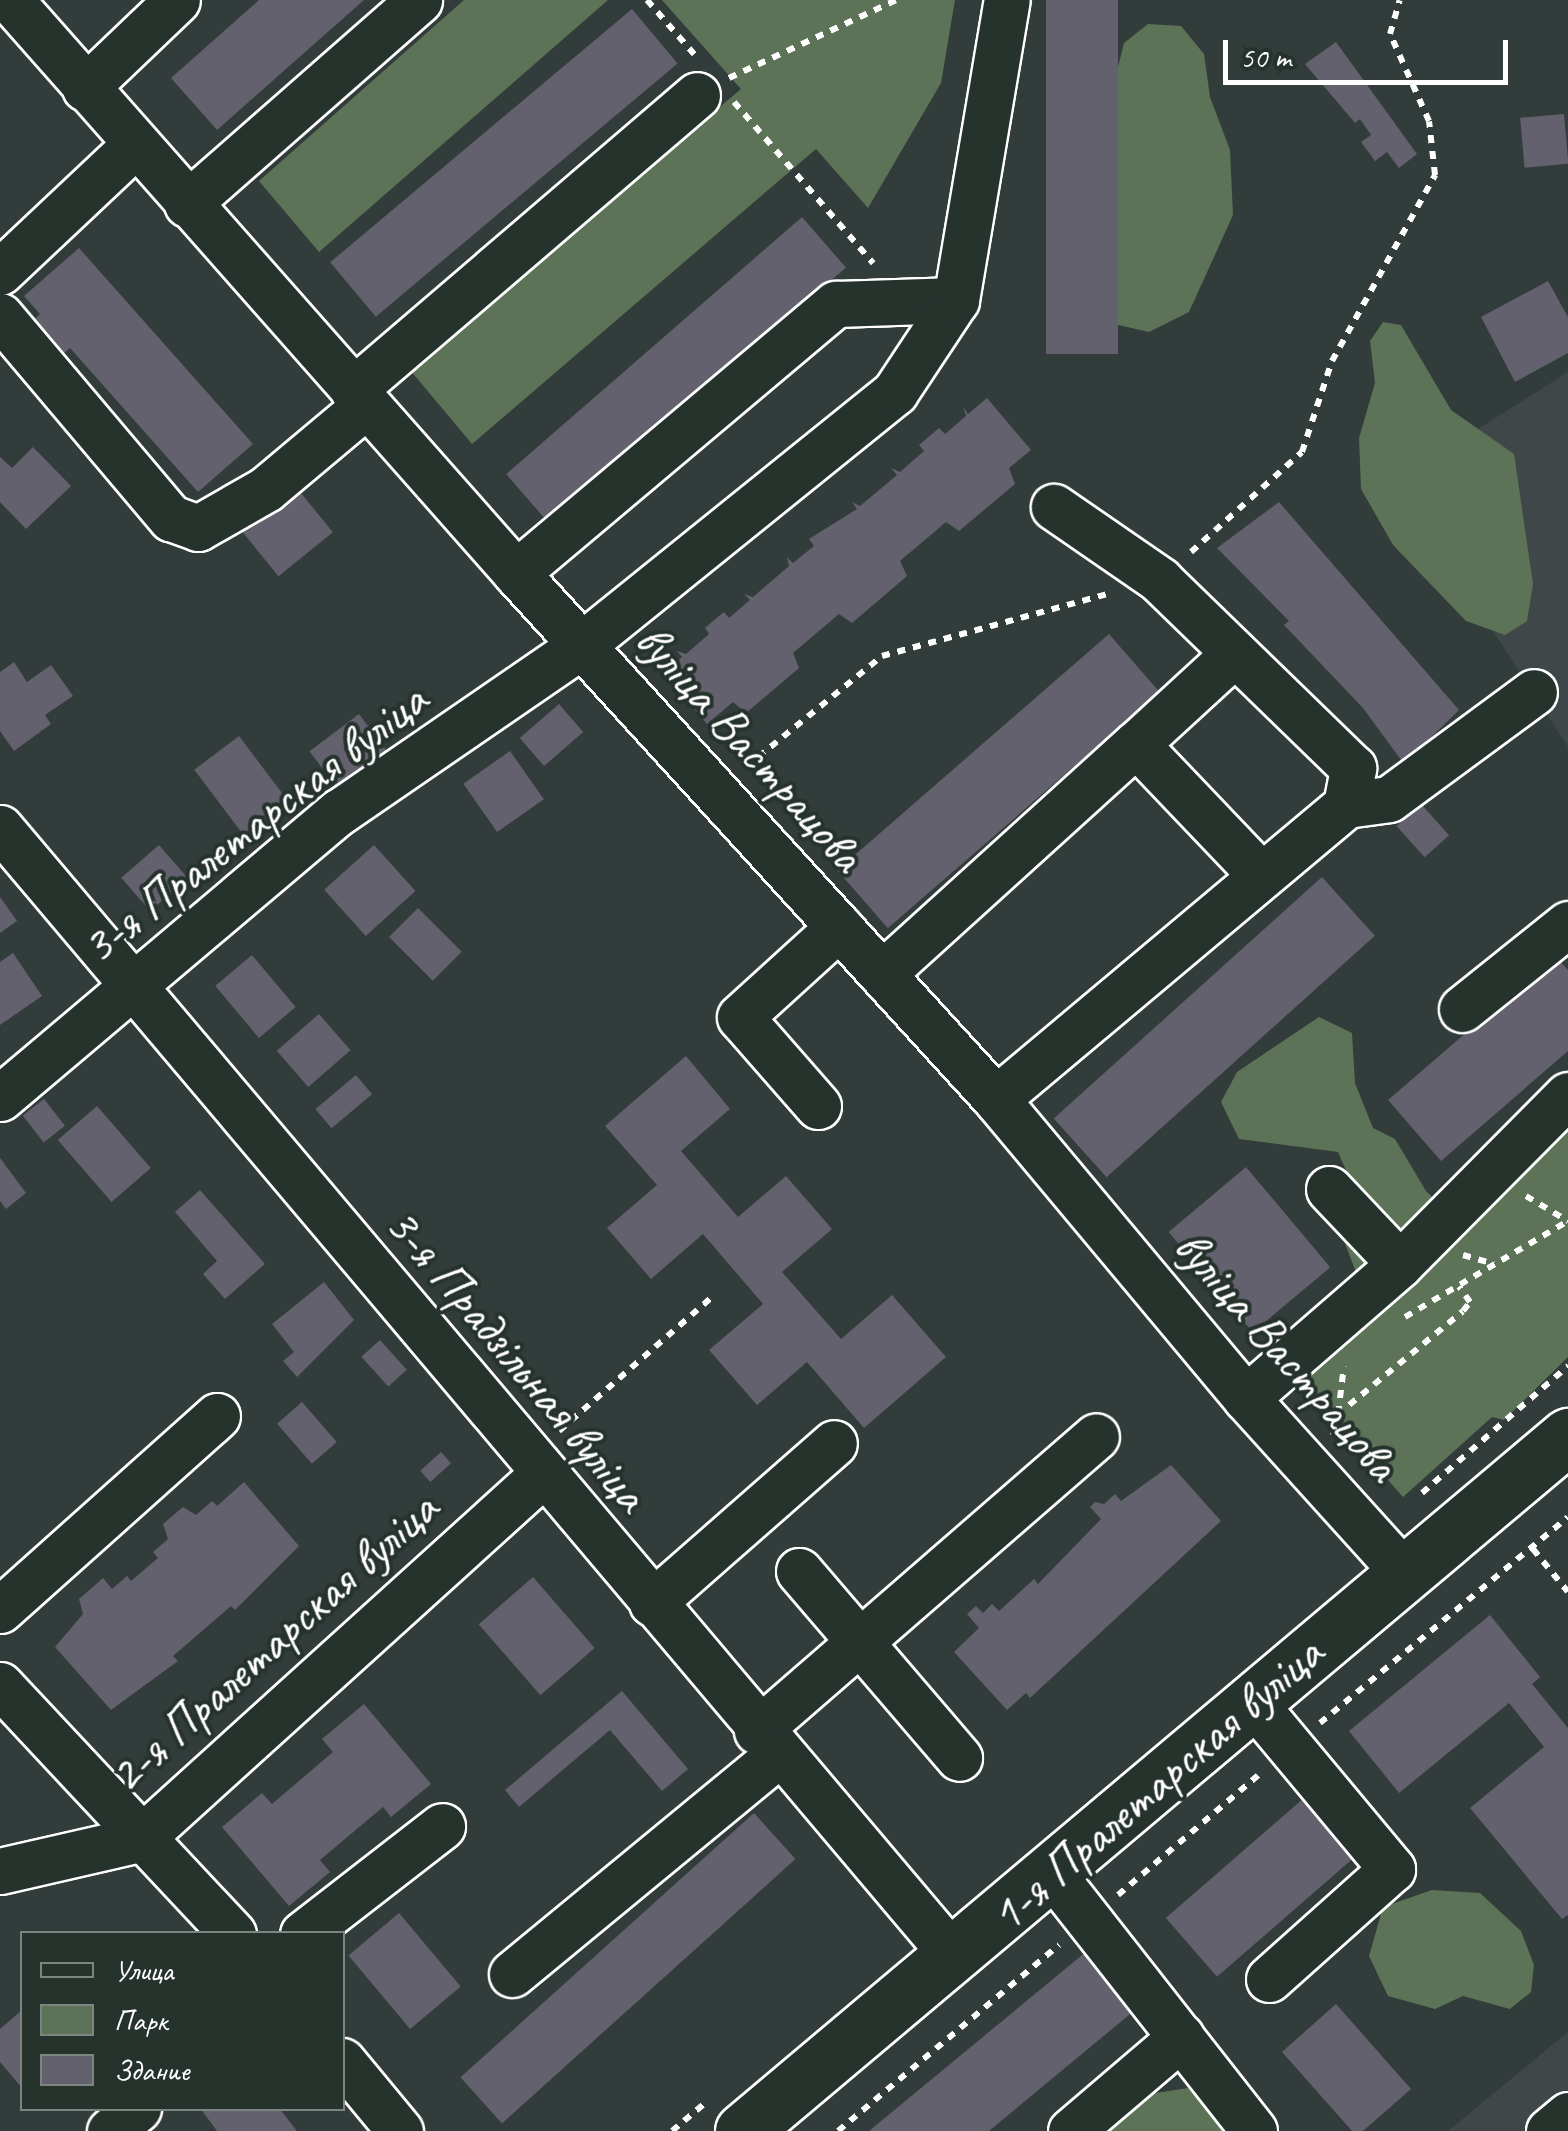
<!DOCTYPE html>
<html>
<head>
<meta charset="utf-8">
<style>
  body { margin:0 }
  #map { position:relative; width:1568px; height:2131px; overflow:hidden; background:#323c3a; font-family:Caveat,sans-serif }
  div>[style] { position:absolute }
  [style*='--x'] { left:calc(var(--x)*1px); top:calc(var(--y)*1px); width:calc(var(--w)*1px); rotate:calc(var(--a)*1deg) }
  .built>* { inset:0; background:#404749 }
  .green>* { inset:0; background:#5c7357 }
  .building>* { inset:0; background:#62616d; transform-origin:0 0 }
  .path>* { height:6px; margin-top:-3px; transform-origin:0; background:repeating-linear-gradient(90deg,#fff 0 8px,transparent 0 16px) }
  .roads { filter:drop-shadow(2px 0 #fff) drop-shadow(-2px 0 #fff) drop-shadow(0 2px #fff) drop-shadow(0 -2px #fff) }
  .minor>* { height:45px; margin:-22.5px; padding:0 22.5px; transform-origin:22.5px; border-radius:22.5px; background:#26332d }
  .major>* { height:55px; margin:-27.5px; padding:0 27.5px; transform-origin:27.5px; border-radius:27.5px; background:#26332d }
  span { translate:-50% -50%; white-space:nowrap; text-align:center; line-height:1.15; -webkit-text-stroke:8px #26332d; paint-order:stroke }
  .street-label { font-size:50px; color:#fff }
  .legend { position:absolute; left:20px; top:1931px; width:325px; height:180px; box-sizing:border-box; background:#26332d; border:2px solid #7d8581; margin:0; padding:12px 18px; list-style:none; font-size:30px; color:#fff }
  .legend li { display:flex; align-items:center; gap:20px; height:50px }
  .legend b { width:50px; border:2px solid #7d8581 }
  .scale { position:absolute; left:1223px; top:40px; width:285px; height:45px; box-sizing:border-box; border:5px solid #fff; border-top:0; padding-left:12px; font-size:30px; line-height:35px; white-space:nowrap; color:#fff; -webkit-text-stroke:8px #26332d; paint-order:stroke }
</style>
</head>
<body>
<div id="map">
  <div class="built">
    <div style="clip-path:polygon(1568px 372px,1568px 747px,1396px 481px)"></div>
    <div style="clip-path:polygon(1568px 2032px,1568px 2131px,1448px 2131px)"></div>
  </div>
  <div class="green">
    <div style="clip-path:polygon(464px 0,608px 0,319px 252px,259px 181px)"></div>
    <div style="clip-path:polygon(662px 0,955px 0,941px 83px,868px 208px,816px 149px,472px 444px,410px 370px,741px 89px)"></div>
    <div style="clip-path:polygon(1148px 24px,1181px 26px,1204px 54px,1210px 97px,1230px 150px,1233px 215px,1189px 312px,1149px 332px,1114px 324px,1093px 263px,1108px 107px,1124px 43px)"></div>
    <div style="clip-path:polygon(1383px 322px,1401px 325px,1451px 410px,1514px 454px,1533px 584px,1527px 621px,1505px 635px,1466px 621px,1393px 545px,1361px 489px,1359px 438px,1375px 383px,1370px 341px)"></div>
    <div style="clip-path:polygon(1319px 1017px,1352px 1033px,1355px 1083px,1373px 1128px,1395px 1139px,1426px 1191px,1456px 1220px,1568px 1110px,1568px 1357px,1504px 1420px,1492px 1417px,1403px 1497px,1297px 1377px,1357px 1275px,1338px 1225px,1351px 1182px,1338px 1152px,1239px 1139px,1221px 1102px,1237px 1072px)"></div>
    <div style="clip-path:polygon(1432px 1890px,1480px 1893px,1521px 1931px,1534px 1965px,1531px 1992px,1510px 2009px,1463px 1996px,1435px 2009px,1388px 1996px,1369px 1956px,1383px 1907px)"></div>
    <div style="clip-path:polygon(1188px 2088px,1229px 2131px,1105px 2131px,1143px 2095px)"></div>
  </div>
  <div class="building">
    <div style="clip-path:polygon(259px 0,364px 0,217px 130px,171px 78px)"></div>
    <div style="left:1046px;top:0;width:72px;height:354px"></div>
    <div style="left:632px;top:9px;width:71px;height:394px;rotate:50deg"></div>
    <div style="clip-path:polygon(1336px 42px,1417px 154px,1399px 168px,1387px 152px,1375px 161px,1361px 142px,1371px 135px,1360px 119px,1355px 123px,1305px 64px)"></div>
    <div style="left:1564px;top:114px;width:50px;height:44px;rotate:85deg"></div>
    <div style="left:802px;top:217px;width:67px;height:392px;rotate:49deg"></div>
    <div style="clip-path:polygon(79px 248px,253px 444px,198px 492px,70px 348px,54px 362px,24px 329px,40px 314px,24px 296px)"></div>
    <div style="clip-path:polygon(1548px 281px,1568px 317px,1568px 353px,1515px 382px,1481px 317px)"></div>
    <div style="clip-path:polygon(987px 398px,1031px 450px,1009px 468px,1015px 484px,959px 531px,946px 522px,900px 561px,907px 576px,852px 623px,839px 614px,793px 653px,799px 668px,746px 713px,733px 702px,707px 724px,664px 673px,682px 657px,677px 651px,686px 654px,709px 634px,705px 628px,713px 621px,724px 612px,729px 618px,750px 600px,744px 594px,753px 597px,789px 566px,787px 557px,793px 563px,814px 546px,809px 539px,857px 509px,852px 502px,860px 506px,897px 475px,891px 468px,900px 472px,924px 451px,919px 445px,939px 428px,945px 434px,966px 416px,963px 407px,968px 414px)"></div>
    <div style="clip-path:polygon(33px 447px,71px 486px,26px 529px,0 502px,0 457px,12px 468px)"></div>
    <div style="left:297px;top:488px;width:57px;height:70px;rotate:51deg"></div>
    <div style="clip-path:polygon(1279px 502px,1459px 710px,1404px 764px,1363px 708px,1284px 625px,1289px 621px,1217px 548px)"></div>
    <div style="left:1109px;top:634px;width:77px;height:360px;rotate:49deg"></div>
    <div style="clip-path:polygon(14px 662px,27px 682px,51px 665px,73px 696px,45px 715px,51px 724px,14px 751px,0 731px,0 672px)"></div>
    <div style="left:559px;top:704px;width:37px;height:52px;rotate:49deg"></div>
    <div style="left:359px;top:714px;width:45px;height:62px;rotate:53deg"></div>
    <div style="left:239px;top:736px;width:84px;height:56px;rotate:53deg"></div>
    <div style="left:510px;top:751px;width:59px;height:57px;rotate:55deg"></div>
    <div style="left:1421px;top:804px;width:42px;height:33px;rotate:48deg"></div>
    <div style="left:159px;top:845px;width:44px;height:50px;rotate:49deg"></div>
    <div style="left:374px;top:845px;width:62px;height:67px;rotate:48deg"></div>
    <div style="left:1322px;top:877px;width:79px;height:361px;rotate:48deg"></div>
    <div style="clip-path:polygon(0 897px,17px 921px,0 933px)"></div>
    <div style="left:418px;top:908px;width:62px;height:41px;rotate:45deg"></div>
    <div style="clip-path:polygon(13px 953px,42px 996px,0 1025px,0 962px)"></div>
    <div style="left:252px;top:955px;width:68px;height:48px;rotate:50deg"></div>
    <div style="clip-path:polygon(1555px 956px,1568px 970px,1568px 1051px,1441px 1161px,1388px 1100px)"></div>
    <div style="left:319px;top:1014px;width:48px;height:56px;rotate:49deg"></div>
    <div style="clip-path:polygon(686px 1056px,730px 1109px,681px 1151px,738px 1217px,786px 1176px,832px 1229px,782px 1272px,841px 1339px,892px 1295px,946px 1357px,864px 1428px,807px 1362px,757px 1405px,709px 1350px,763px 1304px,703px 1234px,651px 1279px,607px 1228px,657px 1185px,605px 1126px)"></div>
    <div style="left:356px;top:1075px;width:25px;height:53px;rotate:50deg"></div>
    <div style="left:44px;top:1099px;width:34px;height:27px;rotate:52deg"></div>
    <div style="left:97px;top:1106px;width:82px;height:52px;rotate:49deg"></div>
    <div style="clip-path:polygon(0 1158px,26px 1193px,6px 1209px,0 1201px)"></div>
    <div style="left:1246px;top:1167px;width:131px;height:101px;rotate:50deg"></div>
    <div style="clip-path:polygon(200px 1190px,265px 1264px,225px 1299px,203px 1274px,217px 1261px,175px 1212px)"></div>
    <div style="clip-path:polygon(324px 1282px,354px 1320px,297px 1377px,283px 1361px,294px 1352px,272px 1324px)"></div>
    <div style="left:380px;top:1340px;width:40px;height:25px;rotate:48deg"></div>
    <div style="left:302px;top:1402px;width:53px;height:33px;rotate:49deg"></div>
    <div style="left:441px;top:1452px;width:15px;height:28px;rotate:48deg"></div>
    <div style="clip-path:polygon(1171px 1465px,1221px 1521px,1030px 1698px,1026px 1693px,1007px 1710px,954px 1652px,979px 1628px,967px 1614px,976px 1606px,983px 1613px,992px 1604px,999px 1611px,1034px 1579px,1038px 1584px,1101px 1519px,1090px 1507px,1095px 1502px,1104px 1504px,1115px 1494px,1121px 1501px)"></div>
    <div style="clip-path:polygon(244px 1482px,299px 1546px,235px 1610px,231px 1606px,173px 1656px,178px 1661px,111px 1710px,55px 1647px,83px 1614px,79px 1599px,103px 1578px,112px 1589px,127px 1576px,131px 1581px,158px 1558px,153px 1552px,168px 1539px,163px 1524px,183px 1507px,196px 1515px,212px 1501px,217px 1506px)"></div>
    <div style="left:533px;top:1577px;width:94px;height:72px;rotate:49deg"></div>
    <div style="clip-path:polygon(1490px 1615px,1540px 1677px,1532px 1684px,1568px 1728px,1568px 1915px,1562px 1919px,1470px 1808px,1544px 1747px,1509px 1703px,1399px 1793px,1349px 1731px)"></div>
    <div style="clip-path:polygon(622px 1691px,688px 1769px,662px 1791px,610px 1730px,519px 1807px,505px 1790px)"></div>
    <div style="clip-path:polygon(364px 1704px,431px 1784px,391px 1817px,383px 1807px,320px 1860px,330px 1872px,289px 1906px,222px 1827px,262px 1793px,272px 1804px,333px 1752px,322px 1739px)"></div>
    <div style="left:1313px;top:1790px;width:78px;height:195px;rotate:49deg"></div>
    <div style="left:754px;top:1813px;width:62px;height:395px;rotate:48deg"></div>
    <div style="left:399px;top:1913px;width:96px;height:66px;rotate:50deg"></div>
    <div style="clip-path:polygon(1087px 1951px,1135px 2010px,989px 2131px,869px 2131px)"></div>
    <div style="clip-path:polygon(1336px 2004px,1411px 2089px,1363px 2131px,1352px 2131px,1282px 2052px)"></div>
    <div style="clip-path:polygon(22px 2010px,22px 2088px,0 2062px,0 2029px)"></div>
    <div style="clip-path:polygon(200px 2108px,279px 2108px,297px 2131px,217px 2131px)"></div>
  </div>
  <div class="path">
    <div style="--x:647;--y:0;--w:72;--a:49"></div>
    <div style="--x:729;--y:78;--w:184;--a:-25"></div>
    <div style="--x:734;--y:102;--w:213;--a:49.2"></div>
    <div style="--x:1191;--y:552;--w:149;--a:-42"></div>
    <div style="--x:1302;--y:452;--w:96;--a:-71.8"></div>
    <div style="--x:1332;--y:361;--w:213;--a:-61"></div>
    <div style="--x:1435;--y:175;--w:54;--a:-96.3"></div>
    <div style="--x:1429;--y:121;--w:95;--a:-114.1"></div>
    <div style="--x:1390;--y:34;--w:35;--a:-74"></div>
    <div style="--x:746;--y:767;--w:176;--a:-39.2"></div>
    <div style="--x:882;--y:656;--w:238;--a:-15.4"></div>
    <div style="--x:1526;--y:1196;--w:49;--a:30.8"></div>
    <div style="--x:1463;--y:1255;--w:32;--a:16"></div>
    <div style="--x:1405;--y:1317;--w:189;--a:-30.5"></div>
    <div style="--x:1338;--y:1414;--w:48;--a:-82.9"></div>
    <div style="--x:559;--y:1431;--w:203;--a:-41.2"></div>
    <div style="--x:1333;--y:1435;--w:20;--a:-79"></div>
    <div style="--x:1337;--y:1415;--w:163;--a:-39.5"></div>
    <div style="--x:1463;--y:1311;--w:11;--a:-52"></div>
    <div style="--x:1470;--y:1302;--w:19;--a:-125"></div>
    <div style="--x:1422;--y:1493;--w:194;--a:-41"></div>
    <div style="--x:1533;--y:1549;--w:55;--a:50.9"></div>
    <div style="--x:1320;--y:1723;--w:322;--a:-39.7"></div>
    <div style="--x:1118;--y:1895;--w:188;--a:-40.5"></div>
    <div style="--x:672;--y:2131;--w:42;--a:-40.2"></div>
    <div style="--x:838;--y:2131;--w:289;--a:-40.1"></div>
  </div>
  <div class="roads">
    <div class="minor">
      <div style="--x:10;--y:0;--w:764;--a:48.55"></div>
      <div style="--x:516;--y:573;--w:712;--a:47.62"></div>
      <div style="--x:996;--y:1099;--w:390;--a:50.1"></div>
      <div style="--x:1246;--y:1398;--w:234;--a:47.9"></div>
      <div style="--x:85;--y:88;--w:127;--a:-43.7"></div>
      <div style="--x:187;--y:204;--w:309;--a:-41.3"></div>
      <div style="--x:0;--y:272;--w:185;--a:-43.3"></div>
      <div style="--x:0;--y:316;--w:265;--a:49.8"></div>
      <div style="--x:171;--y:518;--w:29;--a:20"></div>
      <div style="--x:198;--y:528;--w:78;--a:-29.8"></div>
      <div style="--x:266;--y:489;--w:131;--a:-40"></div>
      <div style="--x:353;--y:390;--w:453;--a:-40.6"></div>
      <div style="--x:516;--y:573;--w:418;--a:-40.1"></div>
      <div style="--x:836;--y:304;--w:120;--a:-1.9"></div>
      <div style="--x:1136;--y:744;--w:134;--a:-42.6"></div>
      <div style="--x:1346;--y:805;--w:43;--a:-7.9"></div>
      <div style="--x:1389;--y:799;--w:180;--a:-36.4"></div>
      <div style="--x:0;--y:828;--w:1478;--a:49.8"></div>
      <div style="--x:882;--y:974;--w:343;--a:-42.2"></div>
      <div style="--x:1136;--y:744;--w:180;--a:46.4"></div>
      <div style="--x:1462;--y:1009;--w:136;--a:-38.7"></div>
      <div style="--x:0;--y:1098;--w:444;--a:-40.2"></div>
      <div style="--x:339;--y:812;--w:296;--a:-34.5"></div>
      <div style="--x:583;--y:644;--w:401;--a:-38.9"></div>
      <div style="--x:895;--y:392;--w:110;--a:-56.5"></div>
      <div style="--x:956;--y:300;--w:304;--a:-80.4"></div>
      <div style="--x:996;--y:1099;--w:457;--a:-40"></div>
      <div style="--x:1346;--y:805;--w:38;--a:-79"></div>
      <div style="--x:1353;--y:768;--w:269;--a:-135.8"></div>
      <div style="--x:1160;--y:580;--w:129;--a:-145.4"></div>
      <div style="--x:818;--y:1106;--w:118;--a:-131.2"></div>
      <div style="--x:740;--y:1017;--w:134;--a:-42.3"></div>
      <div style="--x:1329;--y:1189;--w:103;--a:46.6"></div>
      <div style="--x:1246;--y:1398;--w:204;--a:-41"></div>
      <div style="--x:1400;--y:1264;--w:238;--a:-45.2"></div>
      <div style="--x:799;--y:1571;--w:246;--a:49.4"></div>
      <div style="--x:652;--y:1603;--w:242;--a:-41.3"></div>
      <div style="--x:0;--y:1610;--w:291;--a:-41.8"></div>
      <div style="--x:0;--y:1685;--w:341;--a:46.9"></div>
      <div style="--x:1252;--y:1701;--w:219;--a:50.2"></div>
      <div style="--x:1392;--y:1869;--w:165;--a:138.2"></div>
      <div style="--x:757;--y:1731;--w:449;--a:-41"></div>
      <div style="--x:0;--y:1871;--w:144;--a:-12.9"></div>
      <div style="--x:140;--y:1839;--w:544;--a:-42.17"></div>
      <div style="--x:1051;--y:1872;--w:329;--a:51.9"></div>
      <div style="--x:303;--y:1934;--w:176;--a:-37.8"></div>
      <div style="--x:512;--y:1974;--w:345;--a:-39.5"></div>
      <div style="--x:342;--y:2061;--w:91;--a:50.4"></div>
      <div style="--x:110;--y:2131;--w:36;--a:-39"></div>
      <div style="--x:1071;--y:2131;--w:145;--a:-40.5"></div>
      <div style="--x:1549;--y:2131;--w:25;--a:-40"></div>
    </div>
    <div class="major">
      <div style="--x:743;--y:2131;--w:1079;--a:-40.11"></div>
    </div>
  </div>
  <div class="street-label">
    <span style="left:750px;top:747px;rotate:48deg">вуліца Вастрацова</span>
    <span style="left:254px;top:823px;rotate:-38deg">3-я Пралетарская вуліца</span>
    <span style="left:1287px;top:1355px;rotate:49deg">вуліца Вастрацова</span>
    <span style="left:517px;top:1359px;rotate:50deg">3-я Прадзільная вуліца</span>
    <span style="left:273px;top:1642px;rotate:-42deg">2-я Пралетарская вуліца</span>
    <span style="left:1156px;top:1784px;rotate:-41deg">1-я Пралетарская вуліца</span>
  </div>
  <ul class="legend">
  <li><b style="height:12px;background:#26332d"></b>Улица</li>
  <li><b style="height:28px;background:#5c7357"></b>Парк</li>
  <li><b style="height:28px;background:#62616d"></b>Здание</li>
  </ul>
  <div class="scale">50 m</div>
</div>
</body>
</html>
